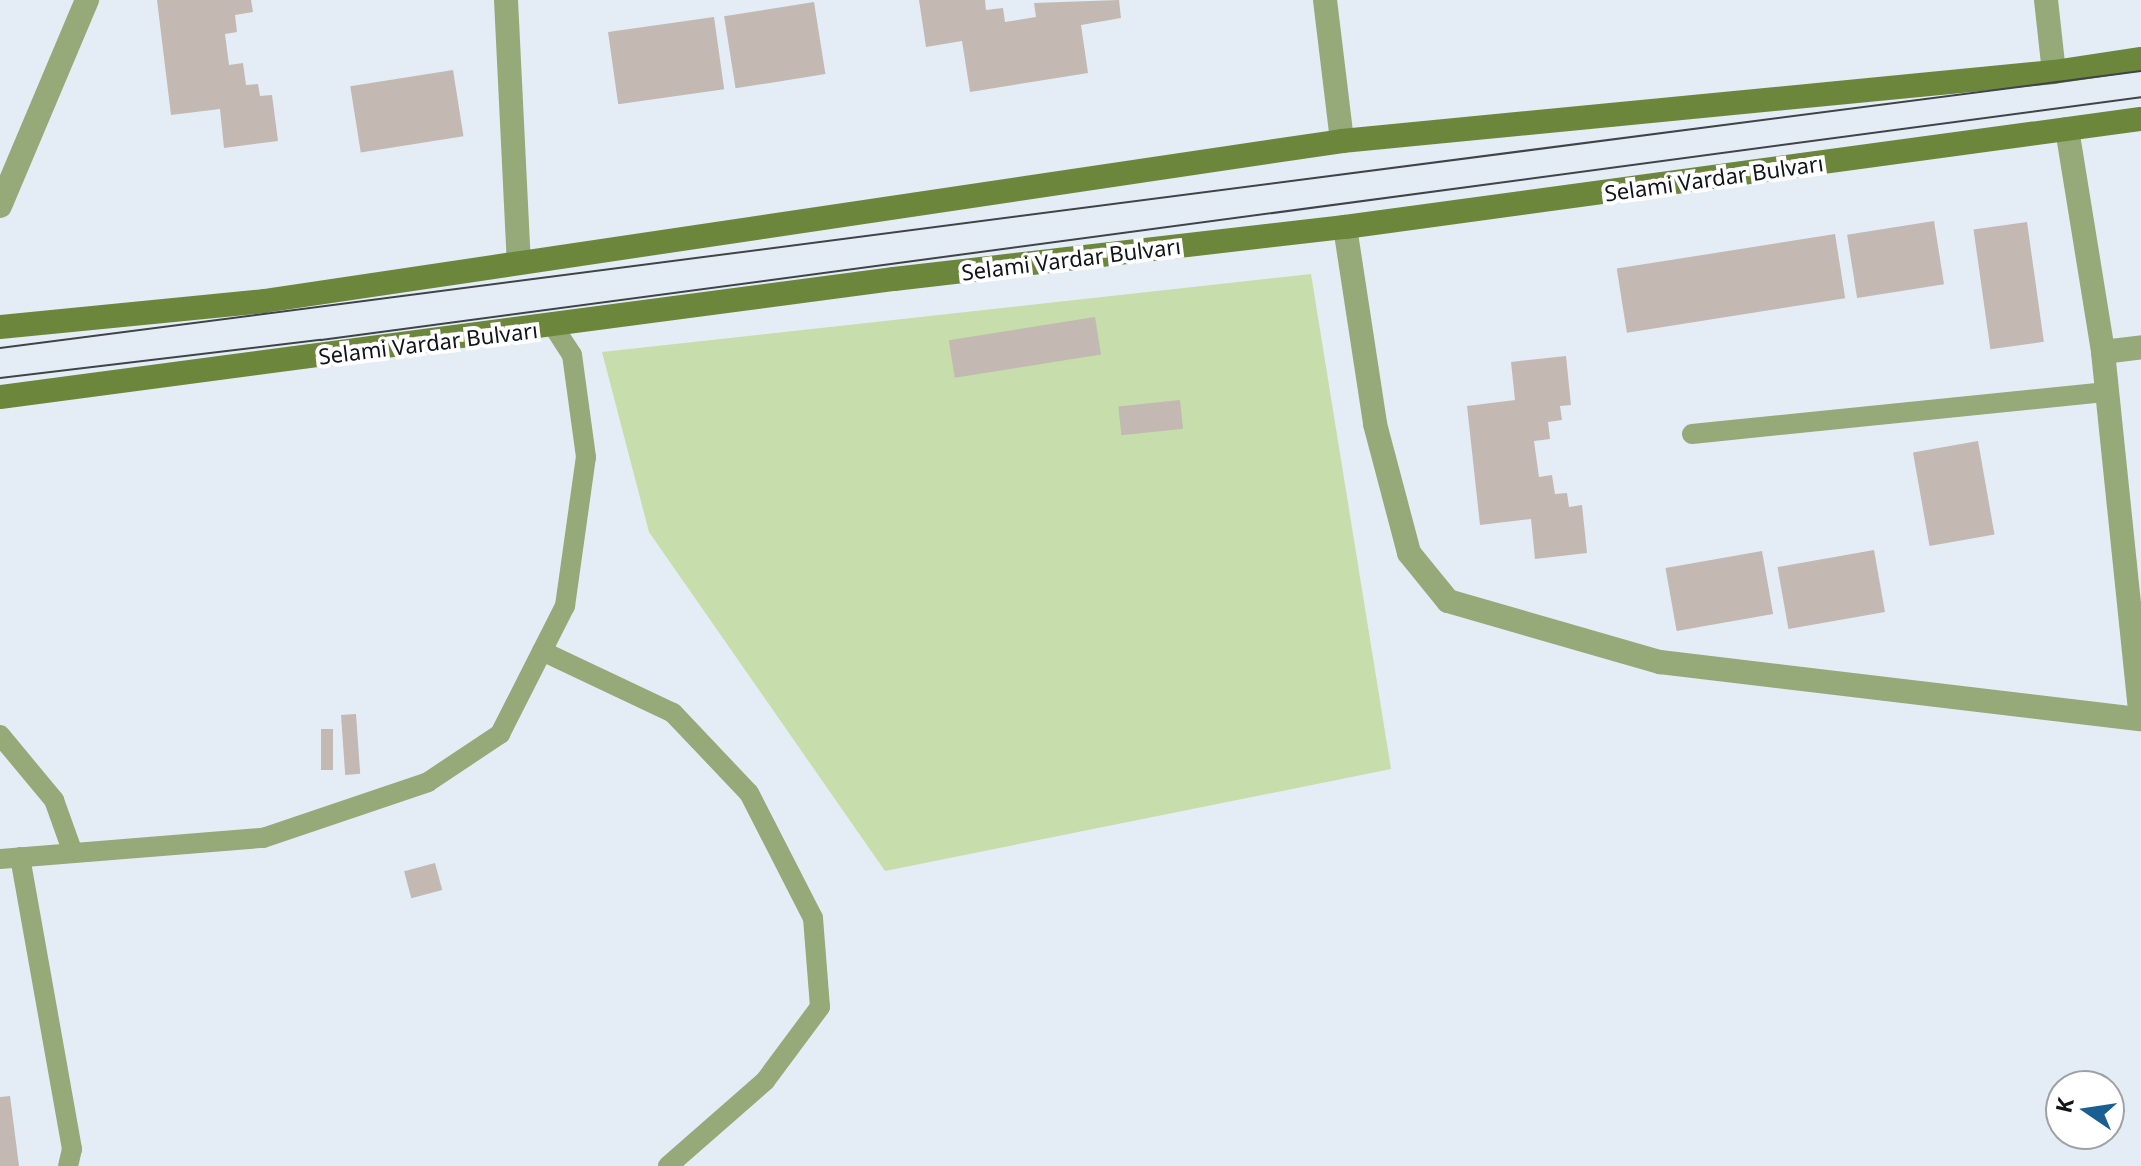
<!DOCTYPE html>
<html>
<head>
<meta charset="utf-8">
<style>
  body { margin:0 }
  #map { position:relative; width:2141px; height:1166px; overflow:hidden; background:#e4edf6; font-family:"Noto Sans",sans-serif }
  div>[style] { position:absolute }
  [style*='--x'] { left:calc(var(--x)*1px); top:calc(var(--y)*1px); width:calc(var(--w)*1px); rotate:calc(var(--a)*1deg) }
  .green>* { inset:0; background:#c7ddab }
  .building>* { inset:0; background:#c3b8b2; transform-origin:0 0 }
  .lane>* { height:20px; margin:-10px; padding:0 10px; transform-origin:10px; border-radius:10px; background:#95a979 }
  .street>* { height:24px; margin:-12px; padding:0 12px; transform-origin:12px; border-radius:12px; background:#95a979 }
  .secondary>* { height:24px; margin:-12px; padding:0 12px; transform-origin:12px; border-radius:12px; background:#6c873c }
  .tram>* { height:2px; margin:-1px; padding:0 1px; transform-origin:1px; border-radius:1px; background:#404348 }
  span { translate:-50% -50%; white-space:nowrap; text-align:center; line-height:1.15; -webkit-text-stroke:8px #fff; paint-order:stroke }
  .street-label { font-size:22px; color:#121418 }
  .north { position:absolute; left:2045px; top:1070px; width:80px; height:80px; box-sizing:border-box; background:#fff; border:2px solid #a0a1a3; border-radius:50%; rotate:283deg; font-size:22px; font-weight:700; line-height:32px; text-align:center; color:#121418 }
  .north::after { content:''; display:block; margin:auto; width:28px; height:36px; background:#1a5f93; clip-path:polygon(50% 0,100% 100%,50% 72%,0 100%) }
</style>
</head>
<body>
<div id="map">
  <div class="green">
    <div style="clip-path:polygon(1311px 274px,1391px 769px,885px 871px,649px 532px,602px 352px)"></div>
  </div>
  <div class="building">
    <div style="clip-path:polygon(157px 0,251px 0,253px 12px,235px 15px,237px 32px,225px 34px,229px 65px,243px 63px,246px 85px,258px 84px,260px 96px,272px 95px,278px 141px,224px 148px,220px 109px,171px 115px)"></div>
    <div style="clip-path:polygon(919px 0,985px 0,986px 10px,1003px 8px,1005px 22px,1036px 17px,1034px 3px,1119px 0,1121px 18px,1081px 25px,1088px 73px,970px 92px,962px 41px,926px 47px)"></div>
    <div style="left:814px;top:2px;width:73px;height:91px;rotate:81deg"></div>
    <div style="left:714px;top:17px;width:73px;height:107px;rotate:82deg"></div>
    <div style="left:453px;top:70px;width:67px;height:104px;rotate:81deg"></div>
    <div style="left:1934px;top:221px;width:64px;height:88px;rotate:81deg"></div>
    <div style="left:2027px;top:222px;width:121px;height:54px;rotate:82deg"></div>
    <div style="left:1835px;top:234px;width:65px;height:221px;rotate:81deg"></div>
    <div style="left:1095px;top:317px;width:38px;height:148px;rotate:81deg"></div>
    <div style="clip-path:polygon(1566px 356px,1571px 405px,1560px 406px,1562px 420px,1548px 422px,1550px 439px,1534px 441px,1539px 477px,1552px 475px,1555px 494px,1567px 493px,1569px 507px,1582px 505px,1587px 553px,1535px 559px,1531px 519px,1480px 525px,1467px 406px,1515px 400px,1511px 362px)"></div>
    <div style="left:1180px;top:400px;width:29px;height:62px;rotate:84deg"></div>
    <div style="left:1978px;top:441px;width:95px;height:66px;rotate:80deg"></div>
    <div style="left:1874px;top:550px;width:63px;height:98px;rotate:80deg"></div>
    <div style="left:1762px;top:551px;width:64px;height:98px;rotate:80deg"></div>
    <div style="left:356px;top:714px;width:60px;height:15px;rotate:86deg"></div>
    <div style="left:321px;top:729px;width:12px;height:41px"></div>
    <div style="left:435px;top:863px;width:28px;height:32px;rotate:75deg"></div>
    <div style="clip-path:polygon(10px 1096px,19px 1166px,0 1166px,0 1097px)"></div>
  </div>
  <div class="lane">
    <div style="--x:1692;--y:434;--w:417;--a:-5.8"></div>
    <div style="--x:542;--y:651;--w:145;--a:25.3"></div>
    <div style="--x:673;--y:713;--w:110;--a:46.5"></div>
    <div style="--x:749;--y:793;--w:140;--a:62.9"></div>
    <div style="--x:813;--y:918;--w:89;--a:85.5"></div>
    <div style="--x:820;--y:1007;--w:92;--a:126.6"></div>
    <div style="--x:765;--y:1081;--w:129;--a:138.8"></div>
    <div style="--x:0;--y:735;--w:85;--a:50.3"></div>
    <div style="--x:54;--y:800;--w:56;--a:70.3"></div>
    <div style="--x:20;--y:857;--w:297;--a:79.9"></div>
    <div style="--x:72;--y:1149;--w:17;--a:103"></div>
    <div style="--x:0;--y:859;--w:264;--a:-4.6"></div>
    <div style="--x:263;--y:838;--w:174;--a:-18.7"></div>
    <div style="--x:428;--y:782;--w:87;--a:-33.7"></div>
    <div style="--x:500;--y:734;--w:144;--a:-63.1"></div>
    <div style="--x:565;--y:606;--w:150;--a:-82"></div>
    <div style="--x:586;--y:457;--w:103;--a:-97.8"></div>
    <div style="--x:572;--y:355;--w:33;--a:-123"></div>
  </div>
  <div class="street">
    <div style="--x:506;--y:0;--w:263;--a:87.2"></div>
    <div style="--x:1325;--y:0;--w:142;--a:83.1"></div>
    <div style="--x:2046;--y:0;--w:72;--a:83.7"></div>
    <div style="--x:2067;--y:129;--w:226;--a:80.8"></div>
    <div style="--x:2103;--y:352;--w:367;--a:84.1"></div>
    <div style="--x:0;--y:206;--w:224;--a:-67.1"></div>
    <div style="--x:1345;--y:227;--w:199;--a:81.3"></div>
    <div style="--x:1375;--y:424;--w:133;--a:75.2"></div>
    <div style="--x:1409;--y:553;--w:62;--a:50.9"></div>
    <div style="--x:1448;--y:601;--w:221;--a:16.1"></div>
    <div style="--x:1660;--y:662;--w:484;--a:6.8"></div>
    <div style="--x:2103;--y:352;--w:38;--a:-7"></div>
  </div>
  <div class="secondary">
    <div style="--x:0;--y:327;--w:265;--a:-5.6"></div>
    <div style="--x:264;--y:301;--w:1090;--a:-8.44"></div>
    <div style="--x:1342;--y:141;--w:715;--a:-5.54"></div>
    <div style="--x:2054;--y:72;--w:88;--a:-8.5"></div>
    <div style="--x:0;--y:397;--w:902;--a:-7.52"></div>
    <div style="--x:894;--y:279;--w:454;--a:-6.6"></div>
    <div style="--x:1345;--y:227;--w:803;--a:-7.73"></div>
  </div>
  <div class="tram">
    <div style="--x:0;--y:348;--w:2159;--a:-7.37"></div>
    <div style="--x:0;--y:378;--w:323;--a:-6.8"></div>
    <div style="--x:321;--y:340;--w:1836;--a:-7.6"></div>
  </div>
  <div class="street-label">
    <span style="left:1714px;top:178px;rotate:-8deg">Selami Vardar Bulvarı</span>
    <span style="left:1071px;top:259px;rotate:-7deg">Selami Vardar Bulvarı</span>
    <span style="left:428px;top:343px;rotate:-7deg">Selami Vardar Bulvarı</span>
  </div>
  <div class="north">K</div>
</div>
</body>
</html>
